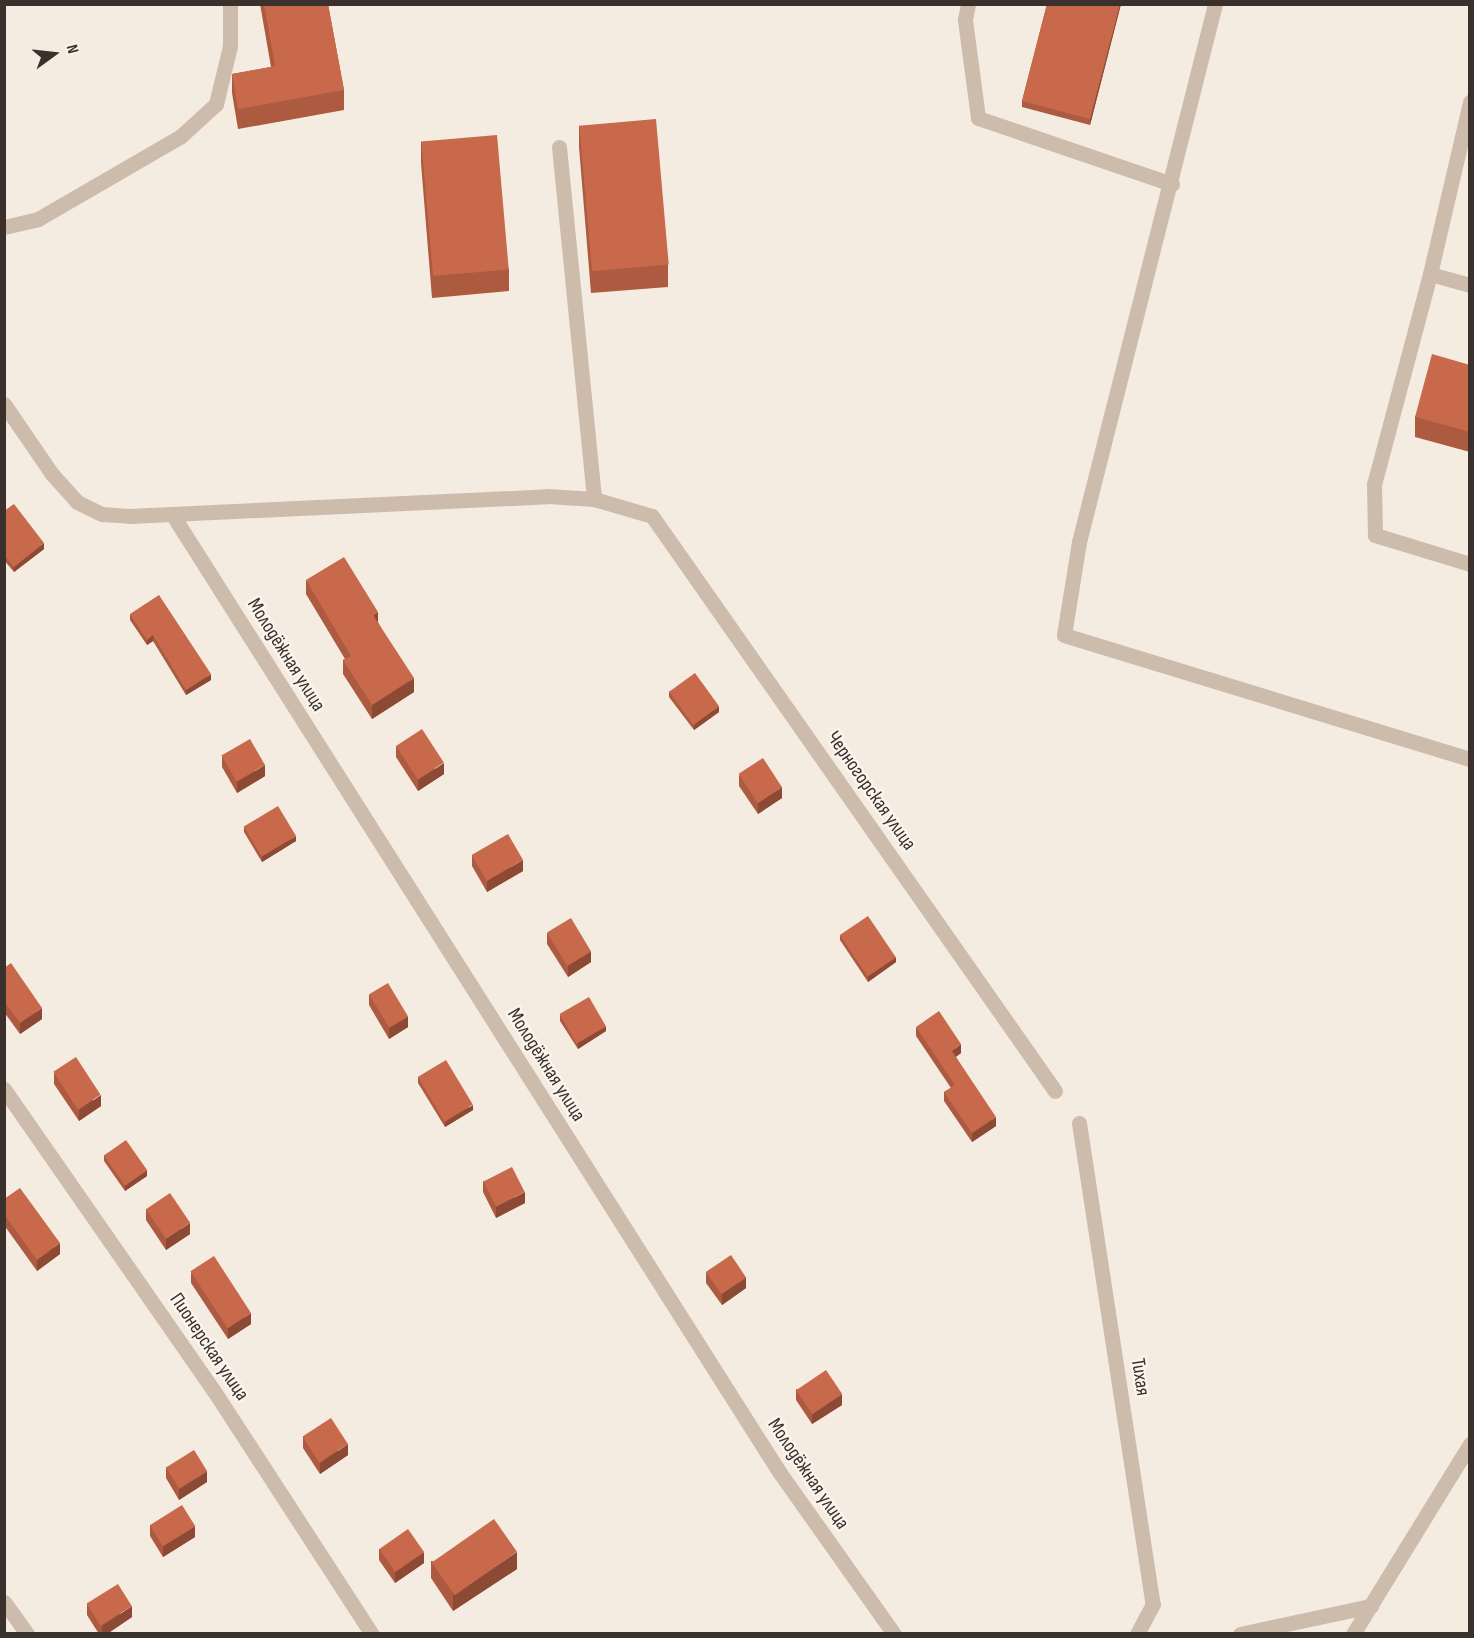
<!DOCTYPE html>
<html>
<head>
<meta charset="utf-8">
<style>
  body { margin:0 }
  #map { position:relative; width:1474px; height:1638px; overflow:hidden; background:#f4ebe1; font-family:"Sofia Sans Condensed",sans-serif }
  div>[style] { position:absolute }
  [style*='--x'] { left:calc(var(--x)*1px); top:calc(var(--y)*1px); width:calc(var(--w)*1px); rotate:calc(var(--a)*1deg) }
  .minor>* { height:15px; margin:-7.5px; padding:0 7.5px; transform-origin:7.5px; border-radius:7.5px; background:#cdbbac }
  .wall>* { inset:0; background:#ac5a40 }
  .shaded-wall>* { inset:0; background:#8c4a34 }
  .building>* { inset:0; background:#c8694b; transform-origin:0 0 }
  span { translate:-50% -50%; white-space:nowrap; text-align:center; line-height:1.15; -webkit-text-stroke:5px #fbf5ee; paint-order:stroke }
  .street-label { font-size:20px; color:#3b302b }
  .frame { position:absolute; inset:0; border:6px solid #3b302b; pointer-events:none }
  .north { position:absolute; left:24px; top:24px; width:60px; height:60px; -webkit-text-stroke:4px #fbf5ee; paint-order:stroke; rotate:75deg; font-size:16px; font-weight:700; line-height:24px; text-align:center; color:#3b302b }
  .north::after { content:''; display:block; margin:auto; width:21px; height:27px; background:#3b302b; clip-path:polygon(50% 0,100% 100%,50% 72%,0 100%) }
</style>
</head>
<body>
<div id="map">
  <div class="minor">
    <div style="--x:968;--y:4;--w:16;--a:101"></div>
    <div style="--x:965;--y:20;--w:99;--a:82.4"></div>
    <div style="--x:978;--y:118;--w:205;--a:18.8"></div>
    <div style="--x:1215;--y:4;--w:555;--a:104.19"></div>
    <div style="--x:1079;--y:542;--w:94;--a:99.2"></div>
    <div style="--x:1064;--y:635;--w:425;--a:17"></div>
    <div style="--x:559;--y:147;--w:354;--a:84.3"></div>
    <div style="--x:4;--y:227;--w:35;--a:-13"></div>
    <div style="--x:38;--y:219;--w:165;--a:-30.1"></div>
    <div style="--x:181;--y:136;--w:47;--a:-42.4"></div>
    <div style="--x:216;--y:104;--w:60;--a:-76.4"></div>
    <div style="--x:230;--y:46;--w:42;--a:-90"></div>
    <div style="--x:1430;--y:274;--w:177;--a:-76.9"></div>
    <div style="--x:1470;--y:285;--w:41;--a:-164.6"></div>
    <div style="--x:1430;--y:274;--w:217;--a:104.9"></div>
    <div style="--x:1374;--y:484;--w:51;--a:88.9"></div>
    <div style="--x:1375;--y:535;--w:99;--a:17"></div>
    <div style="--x:4;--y:404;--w:85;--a:55.6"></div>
    <div style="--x:52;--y:474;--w:38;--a:48"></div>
    <div style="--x:77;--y:502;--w:28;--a:26"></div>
    <div style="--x:102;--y:514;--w:27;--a:4"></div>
    <div style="--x:129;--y:516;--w:419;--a:-2.7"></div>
    <div style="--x:548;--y:496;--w:46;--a:3.7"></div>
    <div style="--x:594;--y:499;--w:60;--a:16.3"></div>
    <div style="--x:652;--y:516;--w:702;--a:54.97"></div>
    <div style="--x:172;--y:514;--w:1135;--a:57.63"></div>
    <div style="--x:780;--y:1473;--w:197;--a:54.7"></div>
    <div style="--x:4;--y:1089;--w:368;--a:55.2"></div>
    <div style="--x:214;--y:1391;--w:290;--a:57"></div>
    <div style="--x:1079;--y:1123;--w:487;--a:81.3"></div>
    <div style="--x:1153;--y:1604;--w:34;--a:118"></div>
    <div style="--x:4;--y:1602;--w:39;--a:54"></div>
    <div style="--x:1240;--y:1634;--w:134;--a:-12.1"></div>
    <div style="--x:1353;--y:1634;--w:223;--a:-58.4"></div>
  </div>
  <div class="wall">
    <div style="clip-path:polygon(260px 4px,328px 4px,344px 90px,344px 110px,238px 129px,232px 93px,232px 74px,271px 67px)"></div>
    <div style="clip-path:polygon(1047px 4px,1121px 4px,1090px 125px,1022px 107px,1022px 101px)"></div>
    <div style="clip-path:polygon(579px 125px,668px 265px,668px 287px,591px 293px,579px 147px)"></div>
    <div style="clip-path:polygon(421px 141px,509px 269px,509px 291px,432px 298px,421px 163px)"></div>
    <div style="clip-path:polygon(1470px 365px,1470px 452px,1415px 437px,1415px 417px)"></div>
    <div style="clip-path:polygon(4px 511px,44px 549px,14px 572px,4px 560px)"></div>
    <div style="clip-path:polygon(306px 580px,378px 622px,414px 692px,372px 719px,343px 674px,343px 660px,345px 659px,306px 594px)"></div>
    <div style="clip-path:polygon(130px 614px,211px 680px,186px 695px,153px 641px,147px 645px,130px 620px)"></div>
    <div style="clip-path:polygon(669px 691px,719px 712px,694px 730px,669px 697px)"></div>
    <div style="clip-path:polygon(396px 746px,444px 774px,418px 791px,396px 757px)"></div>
    <div style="clip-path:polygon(222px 756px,265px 776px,237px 793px,222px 767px)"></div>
    <div style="clip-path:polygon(739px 775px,782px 798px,758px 814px,739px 786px)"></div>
    <div style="clip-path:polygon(244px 827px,296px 841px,262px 862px,244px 832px)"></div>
    <div style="clip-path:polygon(472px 855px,523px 871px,487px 892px,472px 866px)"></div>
    <div style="clip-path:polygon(547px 933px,591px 962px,568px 977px,547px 944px)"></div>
    <div style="clip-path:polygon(840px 935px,896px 962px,868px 982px,840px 940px)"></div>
    <div style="clip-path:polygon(4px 968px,42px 1019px,20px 1034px,4px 1012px)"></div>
    <div style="clip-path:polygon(369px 994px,408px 1027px,389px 1039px,369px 1005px)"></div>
    <div style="clip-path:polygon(560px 1015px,606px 1031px,578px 1049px,560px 1021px)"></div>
    <div style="clip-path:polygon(916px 1027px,961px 1053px,956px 1057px,996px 1126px,972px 1142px,944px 1101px,944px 1092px,951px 1088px,916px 1036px)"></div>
    <div style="clip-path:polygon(54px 1073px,101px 1106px,79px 1121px,54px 1084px)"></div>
    <div style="clip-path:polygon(418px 1077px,473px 1110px,445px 1127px,418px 1083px)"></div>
    <div style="clip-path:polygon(104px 1155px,147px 1176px,125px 1191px,104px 1161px)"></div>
    <div style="clip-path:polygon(483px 1181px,525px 1203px,496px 1218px,483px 1192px)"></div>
    <div style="clip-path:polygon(4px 1199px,60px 1254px,37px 1271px,4px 1225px)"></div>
    <div style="clip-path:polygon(146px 1209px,190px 1234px,166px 1250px,146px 1220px)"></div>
    <div style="clip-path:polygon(191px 1272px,251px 1324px,228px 1339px,191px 1283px)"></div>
    <div style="clip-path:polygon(706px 1272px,746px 1288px,722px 1305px,706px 1283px)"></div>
    <div style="clip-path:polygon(796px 1389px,842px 1405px,812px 1424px,796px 1400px)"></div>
    <div style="clip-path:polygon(303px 1437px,348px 1455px,320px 1474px,303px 1448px)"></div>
    <div style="clip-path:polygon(166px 1467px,207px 1482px,179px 1500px,166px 1478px)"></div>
    <div style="clip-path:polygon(150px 1525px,195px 1537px,163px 1557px,150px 1536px)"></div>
    <div style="clip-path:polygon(379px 1549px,424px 1563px,395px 1583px,379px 1560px)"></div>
    <div style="clip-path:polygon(431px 1561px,517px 1569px,453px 1611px,431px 1578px)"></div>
    <div style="clip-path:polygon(87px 1604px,132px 1617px,107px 1634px,99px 1634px,87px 1615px)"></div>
  </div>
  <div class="shaded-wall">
    <div style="clip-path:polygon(1120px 4px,1121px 4px,1090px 125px,1090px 119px)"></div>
    <div style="clip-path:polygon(44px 543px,44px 549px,14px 572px,14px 567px)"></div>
    <div style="clip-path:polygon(378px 612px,378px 626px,373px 615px)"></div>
    <div style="clip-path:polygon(153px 635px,153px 641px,147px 645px,147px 640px)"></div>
    <div style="clip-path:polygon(211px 674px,211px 680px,186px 695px,186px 690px)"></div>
    <div style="clip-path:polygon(414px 678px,414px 692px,372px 719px,372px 705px)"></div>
    <div style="clip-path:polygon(719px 706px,719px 712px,694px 730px,694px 725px)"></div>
    <div style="clip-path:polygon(444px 763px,444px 774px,418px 791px,418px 780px)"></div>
    <div style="clip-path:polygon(265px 765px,265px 776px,237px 793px,237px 782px)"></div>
    <div style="clip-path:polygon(782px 787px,782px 798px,758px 814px,758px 803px)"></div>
    <div style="clip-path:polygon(296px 836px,296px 841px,262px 862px,262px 856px)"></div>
    <div style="clip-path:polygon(523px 860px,523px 871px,487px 892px,487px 881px)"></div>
    <div style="clip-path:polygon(591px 951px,591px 962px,568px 977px,568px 966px)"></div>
    <div style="clip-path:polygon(896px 957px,896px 962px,868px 982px,868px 976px)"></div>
    <div style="clip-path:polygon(42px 1008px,42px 1019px,20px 1034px,20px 1023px)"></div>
    <div style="clip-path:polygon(408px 1016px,408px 1027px,389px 1039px,389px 1028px)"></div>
    <div style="clip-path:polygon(606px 1026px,606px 1031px,578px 1049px,578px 1043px)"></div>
    <div style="clip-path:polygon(961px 1044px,961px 1053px,952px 1059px,952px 1051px)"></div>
    <div style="clip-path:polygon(101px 1095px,101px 1106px,79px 1121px,79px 1110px)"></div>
    <div style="clip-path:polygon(473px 1105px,473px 1110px,445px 1127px,445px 1122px)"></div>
    <div style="clip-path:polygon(996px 1117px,996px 1126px,972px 1142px,972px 1133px)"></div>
    <div style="clip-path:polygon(147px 1170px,147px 1176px,125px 1191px,125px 1185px)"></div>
    <div style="clip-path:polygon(525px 1192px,525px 1203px,496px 1218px,496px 1207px)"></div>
    <div style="clip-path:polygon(190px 1223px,190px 1234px,166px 1250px,166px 1239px)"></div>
    <div style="clip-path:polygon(60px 1243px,60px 1254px,37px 1271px,37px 1260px)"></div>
    <div style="clip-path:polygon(746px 1277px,746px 1288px,722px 1305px,722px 1294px)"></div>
    <div style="clip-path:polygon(251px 1313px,251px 1324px,228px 1339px,228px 1328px)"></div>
    <div style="clip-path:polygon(842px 1394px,842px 1405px,812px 1424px,812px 1413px)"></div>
    <div style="clip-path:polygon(348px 1444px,348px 1455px,320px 1474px,320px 1463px)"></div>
    <div style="clip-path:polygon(207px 1471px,207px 1482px,179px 1500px,179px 1489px)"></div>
    <div style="clip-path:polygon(195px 1526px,195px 1537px,163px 1557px,163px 1546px)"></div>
    <div style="clip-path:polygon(424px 1552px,424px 1563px,395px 1583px,395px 1571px)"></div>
    <div style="clip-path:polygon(517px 1552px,517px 1569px,453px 1611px,453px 1595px)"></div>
    <div style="clip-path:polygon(132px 1606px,132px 1617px,107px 1634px,102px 1634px,102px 1626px)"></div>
  </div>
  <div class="building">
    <div style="clip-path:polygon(264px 4px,328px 4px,344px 90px,238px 109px,232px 74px,275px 66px)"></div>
    <div style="clip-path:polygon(1047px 4px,1120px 4px,1090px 119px,1022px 101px)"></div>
    <div style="left:656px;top:119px;width:146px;height:77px;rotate:85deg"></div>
    <div style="left:497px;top:135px;width:135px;height:76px;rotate:85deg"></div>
    <div style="clip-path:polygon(1432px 354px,1470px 365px,1470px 432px,1415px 417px)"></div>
    <div style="clip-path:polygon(14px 504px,44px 543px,14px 567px,4px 555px,4px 511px)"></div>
    <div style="clip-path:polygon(344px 557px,378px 612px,373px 615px,414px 678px,372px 705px,343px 660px,351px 656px,306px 580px)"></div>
    <div style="clip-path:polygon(159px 595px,211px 674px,186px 690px,153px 635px,147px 640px,130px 614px)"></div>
    <div style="left:695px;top:673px;width:41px;height:32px;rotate:54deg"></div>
    <div style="left:422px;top:729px;width:40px;height:31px;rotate:57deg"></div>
    <div style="left:250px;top:739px;width:30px;height:33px;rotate:60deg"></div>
    <div style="left:763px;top:758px;width:35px;height:29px;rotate:57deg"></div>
    <div style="left:278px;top:806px;width:35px;height:40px;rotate:59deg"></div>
    <div style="left:508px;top:834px;width:30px;height:42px;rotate:60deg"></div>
    <div style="left:868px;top:916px;width:50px;height:34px;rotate:56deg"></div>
    <div style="left:571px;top:918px;width:39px;height:28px;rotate:59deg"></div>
    <div style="clip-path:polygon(11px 963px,42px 1008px,20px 1023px,4px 1001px,4px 968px)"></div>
    <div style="left:388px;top:983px;width:39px;height:22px;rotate:59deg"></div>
    <div style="left:589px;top:997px;width:34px;height:34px;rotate:60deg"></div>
    <div style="clip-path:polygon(939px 1011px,961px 1044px,952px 1051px,996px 1117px,972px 1133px,944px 1092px,955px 1085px,916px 1027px)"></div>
    <div style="left:76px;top:1057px;width:45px;height:27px;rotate:57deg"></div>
    <div style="left:446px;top:1060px;width:52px;height:33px;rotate:59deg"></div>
    <div style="left:126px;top:1140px;width:37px;height:27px;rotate:55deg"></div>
    <div style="left:512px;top:1167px;width:28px;height:32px;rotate:63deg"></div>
    <div style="clip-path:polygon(20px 1188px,60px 1243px,37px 1260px,4px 1214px,4px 1199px)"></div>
    <div style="left:170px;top:1193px;width:36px;height:29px;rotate:56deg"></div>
    <div style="left:731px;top:1255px;width:27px;height:30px;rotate:56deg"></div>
    <div style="left:214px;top:1256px;width:68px;height:28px;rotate:57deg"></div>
    <div style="left:826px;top:1370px;width:29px;height:36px;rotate:56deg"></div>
    <div style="left:331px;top:1418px;width:31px;height:34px;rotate:57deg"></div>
    <div style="left:194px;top:1450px;width:25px;height:33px;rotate:58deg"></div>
    <div style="left:182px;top:1505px;width:25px;height:38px;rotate:58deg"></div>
    <div style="left:494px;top:1519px;width:40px;height:76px;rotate:55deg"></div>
    <div style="left:408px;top:1529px;width:28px;height:35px;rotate:55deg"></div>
    <div style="left:118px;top:1584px;width:26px;height:37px;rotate:58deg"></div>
  </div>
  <div class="street-label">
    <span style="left:286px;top:655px;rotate:58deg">Молодёжная улица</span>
    <span style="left:871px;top:791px;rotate:55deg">Черногорская улица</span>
    <span style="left:546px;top:1065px;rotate:58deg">Молодёжная улица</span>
    <span style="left:209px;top:1347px;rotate:56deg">Пионерская улица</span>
    <span style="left:1140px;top:1377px;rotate:81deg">Тихая</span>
    <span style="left:808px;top:1474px;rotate:56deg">Молодёжная улица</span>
  </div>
  <div class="frame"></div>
  <div class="north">N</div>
</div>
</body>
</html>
